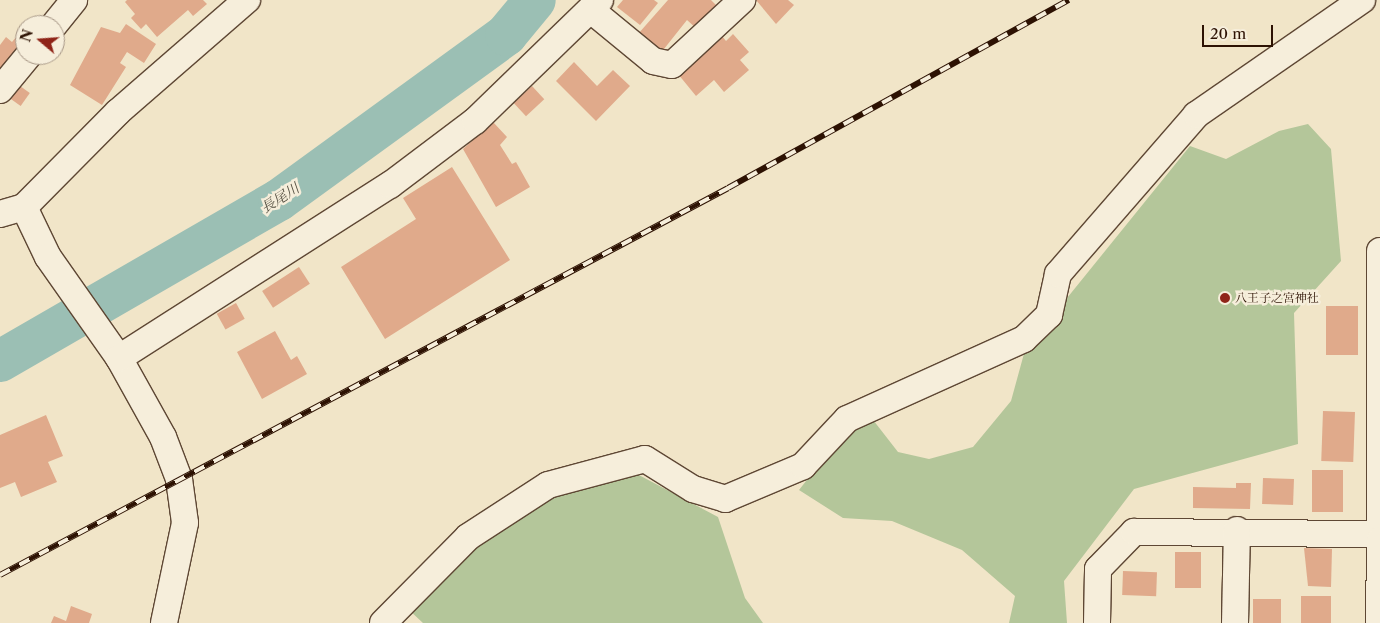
<!DOCTYPE html>
<html>
<head>
<meta charset="utf-8">
<style>
  body { margin:0 }
  #map { position:relative; width:1380px; height:623px; overflow:hidden; background:#f1e5c8; font-family:"Libre Caslon Text","Noto Serif JP",serif }
  div>[style] { position:absolute }
  [style*='--x'] { left:calc(var(--x)*1px); top:calc(var(--y)*1px); width:calc(var(--w)*1px); rotate:calc(var(--a)*1deg) }
  .green>* { inset:0; background:#b4c69a }
  .river>* { height:42px; margin:-21px; padding:0 21px; transform-origin:21px; border-radius:21px; background:#9bbfb4 }
  .building>* { inset:0; background:#e0aa8b; transform-origin:0 0 }
  .roads { filter:drop-shadow(1px 0 #5e4734) drop-shadow(-1px 0 #5e4734) drop-shadow(0 1px #5e4734) drop-shadow(0 -1px #5e4734) }
  .minor>* { height:26px; margin:-13px; padding:0 13px; transform-origin:13px; border-radius:13px; background:#f6eedb }
  .rail>* { height:5.5px; margin-top:-2.75px; transform-origin:0; background:repeating-linear-gradient(90deg,#f6eedb 0 11px,#2d1203 0 22px); box-sizing:border-box; border-block:1px solid #2d1203 }
  .dots>* { width:14px; height:14px; translate:-50% -50%; box-sizing:border-box; border:2px solid #f6eedb; border-radius:50% }
  span { translate:-50% -50%; white-space:nowrap; text-align:center; line-height:1.15; -webkit-text-stroke:5px #f6eedb; paint-order:stroke }
  .poi-label { font-size:12px; color:#2d1203 }
  .left { translate:0 -50%; text-align:left }
  .water-label { font-size:14px; color:#544f41; font-style:italic }
  .north { position:absolute; left:15px; top:15px; width:50px; height:50px; box-sizing:border-box; background:#f6eedb; border:1px solid #a69685; border-radius:50%; rotate:288deg; font-size:14px; font-weight:700; line-height:20px; text-align:center; color:#2d1203 }
  .north::after { content:''; display:block; margin:auto; width:18px; height:22px; background:#8f2418; clip-path:polygon(50% 0,100% 100%,50% 72%,0 100%) }
  .scale { position:absolute; left:1202px; top:25px; width:71px; height:22px; box-sizing:border-box; border:2px solid #2d1203; border-top:0; padding-left:6px; font-size:15px; line-height:18px; white-space:nowrap; color:#2d1203; -webkit-text-stroke:4px #f6eedb; paint-order:stroke }
</style>
</head>
<body>
<div id="map">
  <div class="green">
    <div style="clip-path:polygon(1308px 124px,1331px 149px,1341px 261px,1294px 313px,1298px 444px,1134px 489px,1064px 581px,1067px 623px,1009px 623px,1015px 596px,962px 550px,892px 521px,843px 518px,799px 490px,851px 424px,870px 416px,898px 452px,929px 459px,973px 447px,1011px 401px,1025px 350px,1190px 146px,1226px 159px,1279px 131px)"></div>
    <div style="clip-path:polygon(637px 474px,718px 517px,745px 598px,763px 623px,423px 623px,408px 609px,432px 581px,521px 514px,561px 493px)"></div>
  </div>
  <div class="river">
    <div style="--x:0;--y:361;--w:322;--a:-30"></div>
    <div style="--x:279;--y:200;--w:281;--a:-36"></div>
    <div style="--x:506;--y:35;--w:45;--a:-50.4"></div>
  </div>
  <div class="building">
    <div style="clip-path:polygon(127px 0,203px 0,207px 4px,193px 16px,188px 10px,157px 37px,146px 24px,141px 29px,131px 18px,135px 14px,125px 2px)"></div>
    <div style="clip-path:polygon(623px 0,654px 0,658px 3px,640px 25px,617px 7px)"></div>
    <div style="clip-path:polygon(668px 0,711px 0,720px 9px,698px 30px,687px 20px,660px 54px,638px 34px)"></div>
    <div style="clip-path:polygon(756px 0,788px 0,794px 5px,776px 24px)"></div>
    <div style="clip-path:polygon(126px 24px,156px 44px,144px 63px,127px 52px,120px 63px,126px 67px,102px 105px,70px 85px,101px 27px,120px 33px)"></div>
    <div style="clip-path:polygon(25px 26px,25px 52px,0 82px,0 45px,6px 37px,12px 42px)"></div>
    <div style="clip-path:polygon(733px 34px,749px 52px,740px 60px,749px 70px,724px 92px,714px 80px,696px 96px,678px 74px,722px 36px,726px 41px)"></div>
    <div style="clip-path:polygon(574px 62px,597px 86px,613px 70px,630px 86px,596px 121px,556px 81px)"></div>
    <div style="left:20px;top:86px;width:12px;height:16px;rotate:35deg"></div>
    <div style="left:532px;top:86px;width:18px;height:25px;rotate:47deg"></div>
    <div style="clip-path:polygon(493px 122px,507px 137px,500px 145px,512px 164px,516px 162px,530px 187px,496px 207px,463px 149px)"></div>
    <div style="clip-path:polygon(452px 167px,510px 260px,385px 339px,341px 267px,416px 219px,403px 198px)"></div>
    <div style="left:299px;top:267px;width:20px;height:44px;rotate:57deg"></div>
    <div style="left:236px;top:303px;width:18px;height:22px;rotate:61deg"></div>
    <div style="left:1326px;top:306px;width:32px;height:49px"></div>
    <div style="clip-path:polygon(275px 331px,291px 360px,297px 356px,307px 374px,262px 399px,237px 352px)"></div>
    <div style="left:1323px;top:411px;width:32px;height:50px;rotate:2deg"></div>
    <div style="clip-path:polygon(46px 415px,63px 456px,48px 462px,57px 482px,21px 497px,15px 482px,0 488px,0 435px)"></div>
    <div style="left:1312px;top:470px;width:31px;height:42px"></div>
    <div style="left:1263px;top:478px;width:31px;height:26px;rotate:2deg"></div>
    <div style="clip-path:polygon(1236px 483px,1251px 483px,1250px 509px,1193px 508px,1193px 487px,1236px 488px)"></div>
    <div style="clip-path:polygon(1304px 548px,1332px 549px,1331px 587px,1308px 586px)"></div>
    <div style="left:1175px;top:552px;width:26px;height:36px"></div>
    <div style="left:1123px;top:571px;width:34px;height:24px;rotate:2deg"></div>
    <div style="left:1301px;top:596px;width:30px;height:27px"></div>
    <div style="left:1253px;top:599px;width:28px;height:24px"></div>
    <div style="clip-path:polygon(71px 606px,92px 614px,89px 623px,51px 623px,54px 616px,66px 621px)"></div>
  </div>
  <div class="roads">
    <div class="minor">
      <div style="--x:591;--y:10;--w:80;--a:39.4"></div>
      <div style="--x:653;--y:61;--w:19;--a:12"></div>
      <div style="--x:672;--y:65;--w:96;--a:-42.9"></div>
      <div style="--x:54;--y:25;--w:32;--a:-51"></div>
      <div style="--x:0;--y:90;--w:45;--a:-50.4"></div>
      <div style="--x:24;--y:207;--w:55;--a:64.4"></div>
      <div style="--x:48;--y:257;--w:123;--a:54.9"></div>
      <div style="--x:119;--y:358;--w:90;--a:60.9"></div>
      <div style="--x:163;--y:437;--w:45;--a:69.1"></div>
      <div style="--x:179;--y:479;--w:44;--a:82.2"></div>
      <div style="--x:185;--y:523;--w:102;--a:101.9"></div>
      <div style="--x:0;--y:214;--w:25;--a:-16"></div>
      <div style="--x:24;--y:207;--w:134;--a:-45.3"></div>
      <div style="--x:118;--y:112;--w:171;--a:-41"></div>
      <div style="--x:1380;--y:251;--w:272;--a:90"></div>
      <div style="--x:119;--y:358;--w:322;--a:-32.6"></div>
      <div style="--x:390;--y:185;--w:106;--a:-37"></div>
      <div style="--x:475;--y:121;--w:174;--a:-44.1"></div>
      <div style="--x:383;--y:623;--w:121;--a:-45.3"></div>
      <div style="--x:468;--y:537;--w:95;--a:-33"></div>
      <div style="--x:548;--y:485;--w:100;--a:-15"></div>
      <div style="--x:645;--y:459;--w:57;--a:32"></div>
      <div style="--x:693;--y:489;--w:34;--a:17"></div>
      <div style="--x:725;--y:499;--w:85;--a:-22.9"></div>
      <div style="--x:803;--y:466;--w:64;--a:-46.9"></div>
      <div style="--x:847;--y:419;--w:194;--a:-24.3"></div>
      <div style="--x:1024;--y:339;--w:35;--a:-44"></div>
      <div style="--x:1049;--y:315;--w:42;--a:-77.6"></div>
      <div style="--x:1058;--y:274;--w:211;--a:-49"></div>
      <div style="--x:1196;--y:115;--w:202;--a:-34.7"></div>
      <div style="--x:1097;--y:623;--w:54;--a:-88.9"></div>
      <div style="--x:1098;--y:569;--w:52;--a:-45.8"></div>
      <div style="--x:1134;--y:532;--w:246;--a:0.5"></div>
      <div style="--x:1235;--y:623;--w:93;--a:-88.8"></div>
      <div style="--x:1379;--y:623;--w:83;--a:-89.3"></div>
    </div>
  </div>
  <div class="rail">
    <div style="--x:0;--y:575;--w:824;--a:-27.99"></div>
    <div style="--x:728;--y:188;--w:389;--a:-28.9"></div>
  </div>
  <div class="dots">
    <div style="left:1225px;top:298px;background:#8f2418"></div>
  </div>
  <div class="poi-label">
    <span class="left" style="left:1235px;top:298px">八王子之宮神社</span>
  </div>
  <div class="water-label">
    <span style="left:280px;top:198px;rotate:-33deg">長尾川</span>
  </div>
  <div class="north">N</div>
  <div class="scale">20 m</div>
</div>
</body>
</html>
